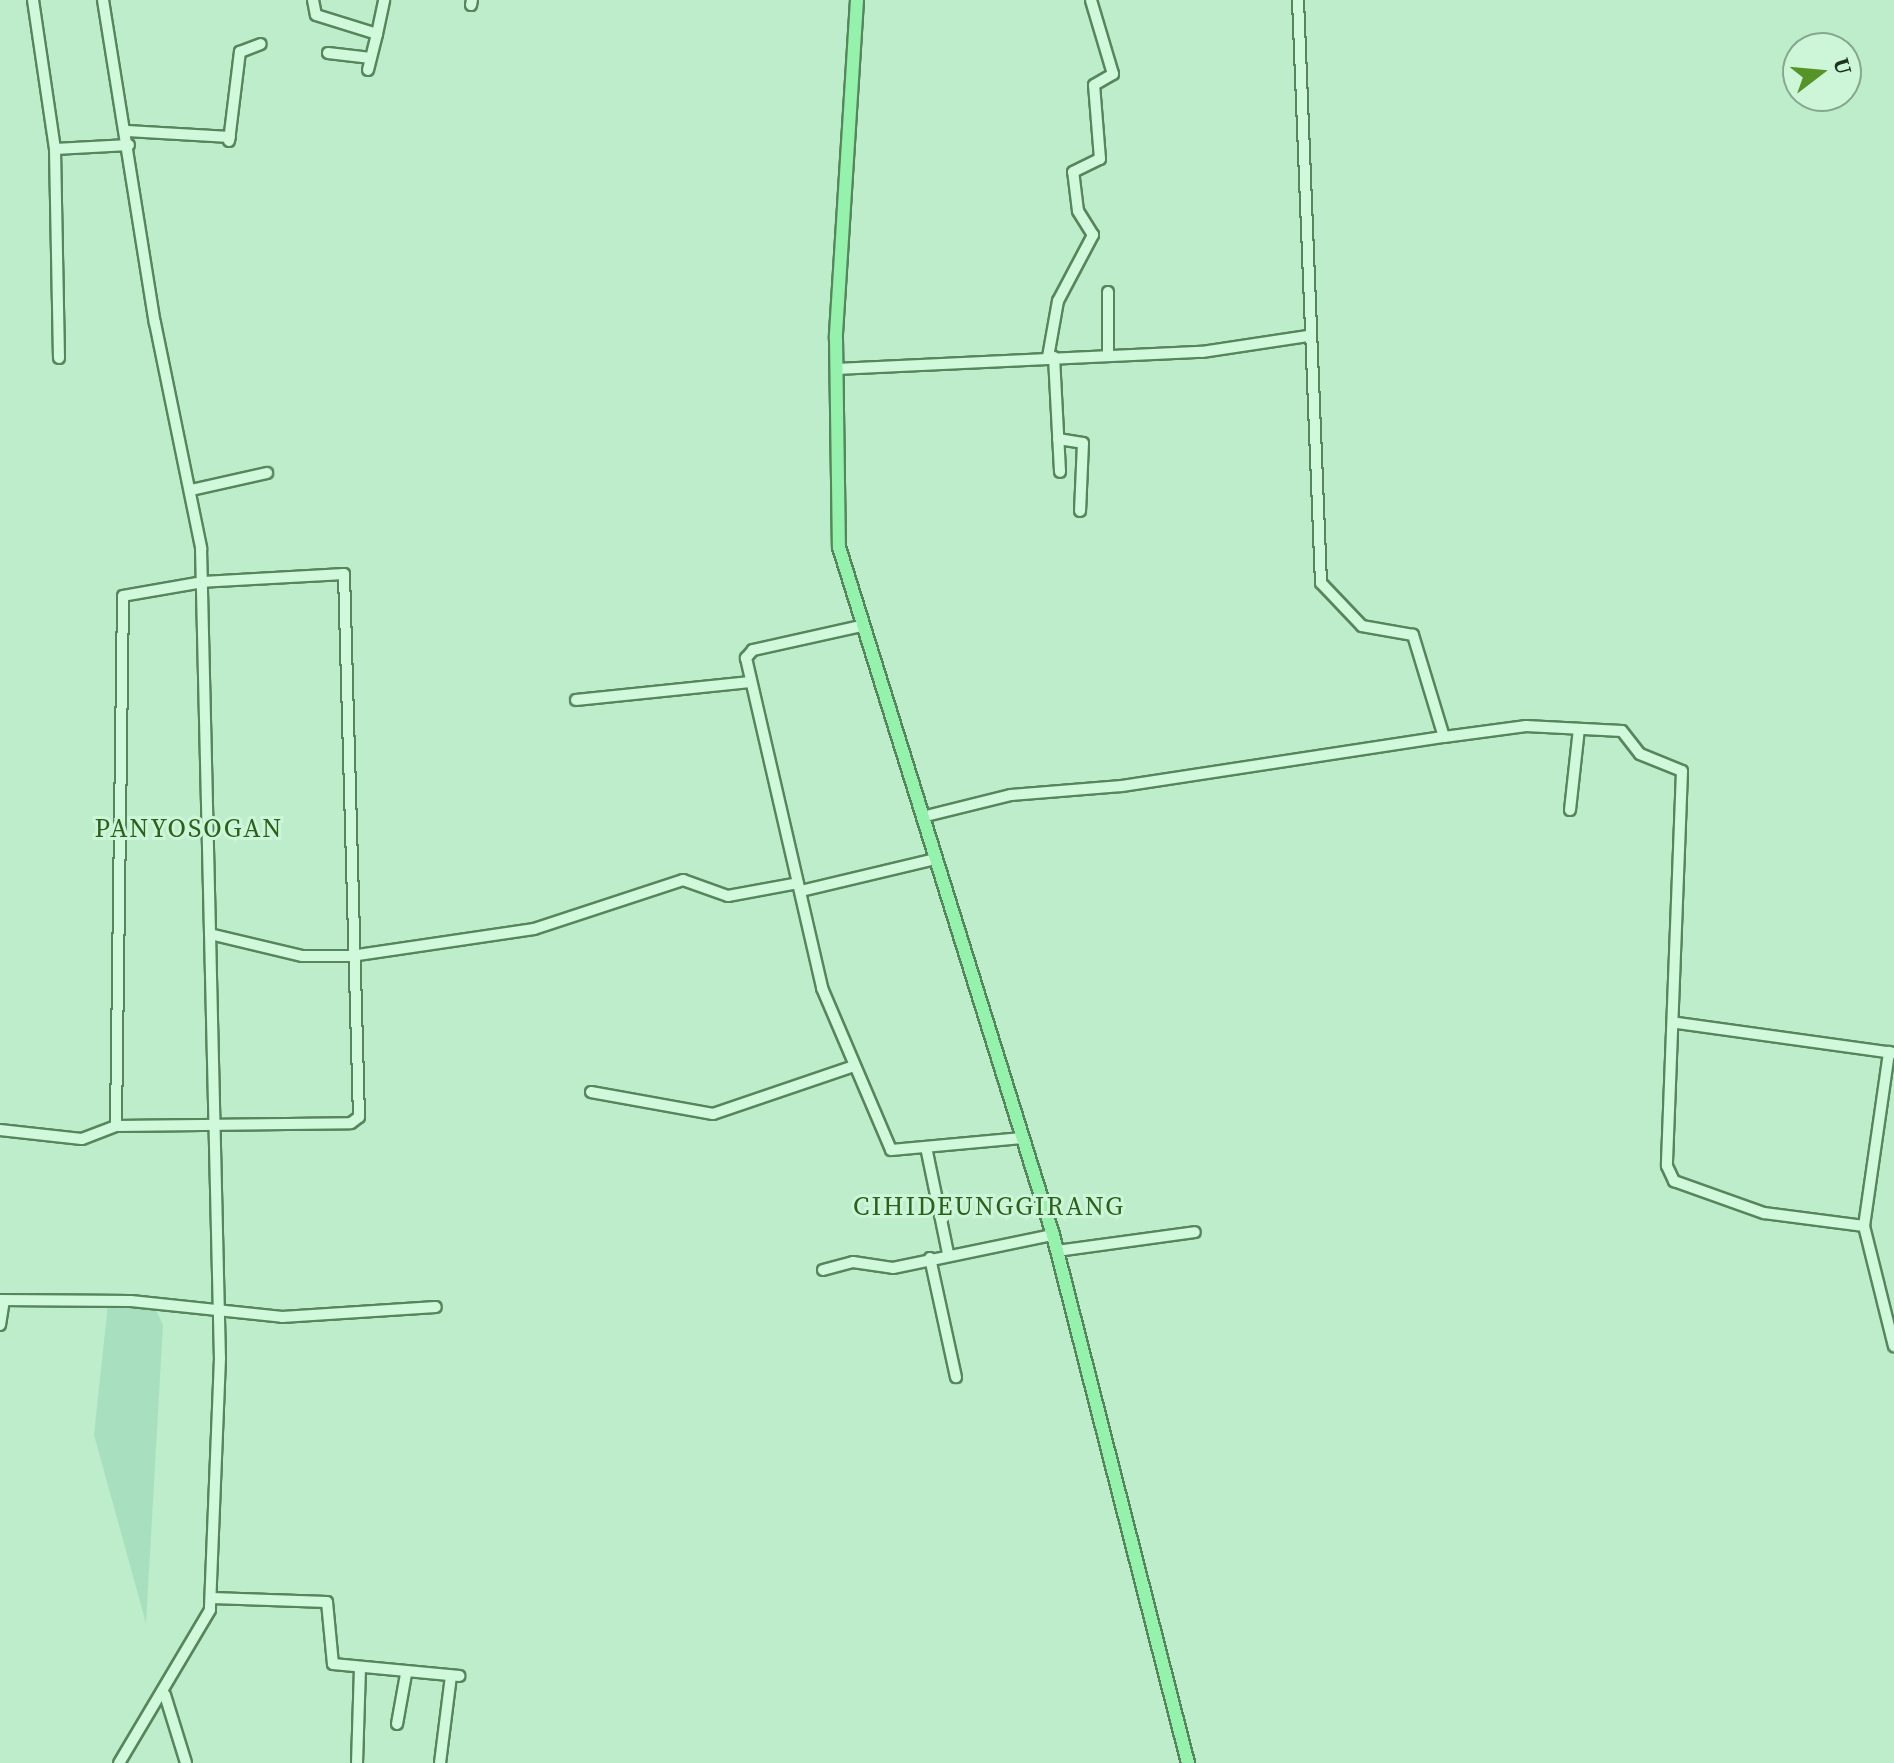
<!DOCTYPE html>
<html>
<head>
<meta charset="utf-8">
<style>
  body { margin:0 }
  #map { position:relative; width:1894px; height:1763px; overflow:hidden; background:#bdedcb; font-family:"Source Serif 4",serif }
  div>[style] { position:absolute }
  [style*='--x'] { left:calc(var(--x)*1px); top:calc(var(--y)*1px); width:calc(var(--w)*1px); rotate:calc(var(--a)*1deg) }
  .farmland>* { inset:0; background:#a8e0bf }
  .roads { filter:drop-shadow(2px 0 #57855c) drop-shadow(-2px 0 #57855c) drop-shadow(0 2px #57855c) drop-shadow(0 -2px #57855c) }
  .minor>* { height:10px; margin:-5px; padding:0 5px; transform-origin:5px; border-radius:5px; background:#d0f8db }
  .major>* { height:12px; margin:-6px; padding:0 6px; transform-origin:6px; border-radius:6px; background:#94f2ad }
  span { translate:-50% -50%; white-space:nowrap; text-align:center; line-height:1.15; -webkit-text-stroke:6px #cdf5d8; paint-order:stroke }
  .quarter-label { font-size:26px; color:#2a611b; letter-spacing:2px }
  .north { position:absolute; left:1782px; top:32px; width:80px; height:80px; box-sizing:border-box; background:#cdf5d8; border:2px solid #86a88d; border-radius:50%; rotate:74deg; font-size:22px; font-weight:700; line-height:32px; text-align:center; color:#1b341d }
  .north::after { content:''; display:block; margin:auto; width:28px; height:36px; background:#569427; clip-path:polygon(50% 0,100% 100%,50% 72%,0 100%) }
</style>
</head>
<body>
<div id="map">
  <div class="farmland">
    <div style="clip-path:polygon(108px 1304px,155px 1308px,163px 1325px,146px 1623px,94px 1435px)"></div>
  </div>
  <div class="roads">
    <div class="minor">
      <div style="--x:33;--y:0;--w:151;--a:81.6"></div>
      <div style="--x:103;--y:0;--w:327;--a:80.9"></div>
      <div style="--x:155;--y:323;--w:230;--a:78.4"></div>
      <div style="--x:201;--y:548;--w:810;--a:88.66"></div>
      <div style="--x:220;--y:1358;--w:252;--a:92.3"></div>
      <div style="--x:210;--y:1610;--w:178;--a:120.7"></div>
      <div style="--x:313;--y:0;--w:15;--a:79"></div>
      <div style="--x:316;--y:15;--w:64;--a:17.3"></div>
      <div style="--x:377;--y:34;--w:37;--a:104"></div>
      <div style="--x:471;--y:5;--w:5;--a:-79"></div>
      <div style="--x:377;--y:34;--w:35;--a:-78"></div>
      <div style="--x:328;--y:53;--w:43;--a:6.6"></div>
      <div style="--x:127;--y:131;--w:103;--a:3.3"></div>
      <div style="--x:229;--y:141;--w:90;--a:-83"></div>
      <div style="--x:240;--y:52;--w:22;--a:-21"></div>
      <div style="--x:1108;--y:351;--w:59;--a:-90"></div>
      <div style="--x:1048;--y:357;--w:57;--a:-79.9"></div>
      <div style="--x:1058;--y:301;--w:75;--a:-62.1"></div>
      <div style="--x:1093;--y:235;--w:28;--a:-122"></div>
      <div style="--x:1078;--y:211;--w:39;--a:-97"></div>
      <div style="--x:1073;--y:172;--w:30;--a:-26"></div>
      <div style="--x:1100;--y:159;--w:74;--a:-94.6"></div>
      <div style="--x:1094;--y:85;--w:22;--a:-30"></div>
      <div style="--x:1113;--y:74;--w:77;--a:-106.6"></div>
      <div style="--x:1054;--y:357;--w:115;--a:87"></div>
      <div style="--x:59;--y:358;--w:209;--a:-91.1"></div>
      <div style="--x:55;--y:149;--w:74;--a:-3.1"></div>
      <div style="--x:836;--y:369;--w:366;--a:-2.7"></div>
      <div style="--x:1202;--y:352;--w:107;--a:-8.6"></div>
      <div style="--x:1058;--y:439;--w:25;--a:9"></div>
      <div style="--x:1083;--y:443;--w:68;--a:92.5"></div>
      <div style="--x:191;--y:490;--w:78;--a:-12.6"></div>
      <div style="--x:861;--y:626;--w:111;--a:167.5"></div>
      <div style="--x:753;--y:650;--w:11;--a:131"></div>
      <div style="--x:746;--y:658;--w:339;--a:77"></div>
      <div style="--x:822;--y:988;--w:176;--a:66.9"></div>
      <div style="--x:891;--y:1150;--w:132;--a:-5.2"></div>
      <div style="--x:576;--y:700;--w:175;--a:-5.9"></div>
      <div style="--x:1444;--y:737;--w:83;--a:-7.6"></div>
      <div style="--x:1526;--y:726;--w:96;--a:3"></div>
      <div style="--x:1622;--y:731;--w:29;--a:52"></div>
      <div style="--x:1640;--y:754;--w:45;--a:22"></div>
      <div style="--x:1682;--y:771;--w:395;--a:92.2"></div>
      <div style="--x:1667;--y:1166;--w:17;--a:65"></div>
      <div style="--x:1674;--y:1181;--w:96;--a:19.6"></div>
      <div style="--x:1764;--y:1213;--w:101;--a:7.4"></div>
      <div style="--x:1864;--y:1226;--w:124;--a:76"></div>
      <div style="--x:1570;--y:810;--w:81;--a:-83.7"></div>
      <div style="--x:922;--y:817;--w:92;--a:-13.9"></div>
      <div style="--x:1011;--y:795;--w:111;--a:-4.6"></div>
      <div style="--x:1122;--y:786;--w:326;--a:-8.7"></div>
      <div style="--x:1444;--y:737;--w:107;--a:-106.9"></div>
      <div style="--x:1413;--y:635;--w:52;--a:-170"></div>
      <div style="--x:1362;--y:626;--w:59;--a:-133.6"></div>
      <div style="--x:1321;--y:583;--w:583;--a:-92.26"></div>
      <div style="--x:801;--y:891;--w:138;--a:-13.4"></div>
      <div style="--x:214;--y:935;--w:90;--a:13.4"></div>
      <div style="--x:302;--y:956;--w:49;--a:0"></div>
      <div style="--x:351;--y:956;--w:185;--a:-8.4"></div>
      <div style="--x:534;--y:929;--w:157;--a:-18.2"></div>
      <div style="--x:683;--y:880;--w:48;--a:19.6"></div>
      <div style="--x:728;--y:896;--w:71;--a:-10.5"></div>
      <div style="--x:1677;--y:1023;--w:219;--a:7.9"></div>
      <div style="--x:591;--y:1092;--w:124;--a:10.2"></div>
      <div style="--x:713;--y:1114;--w:149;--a:-18.8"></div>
      <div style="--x:0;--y:1130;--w:82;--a:6.3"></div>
      <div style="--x:82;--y:1139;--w:36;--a:-21"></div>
      <div style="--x:116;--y:1126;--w:235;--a:-0.7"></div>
      <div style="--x:351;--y:1123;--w:10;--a:-37"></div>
      <div style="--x:359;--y:1117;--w:543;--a:-91.58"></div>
      <div style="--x:344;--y:574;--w:141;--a:176.8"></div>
      <div style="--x:203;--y:582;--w:81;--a:170.1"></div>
      <div style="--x:123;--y:596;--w:530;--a:90.76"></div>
      <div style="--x:926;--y:1147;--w:108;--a:78.3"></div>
      <div style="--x:1864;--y:1226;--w:176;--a:-81.8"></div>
      <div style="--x:1057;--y:1251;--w:139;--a:-7.8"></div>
      <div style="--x:930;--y:1258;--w:122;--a:77.7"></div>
      <div style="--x:823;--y:1270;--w:31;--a:-15"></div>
      <div style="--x:853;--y:1262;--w:40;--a:8.5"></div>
      <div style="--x:893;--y:1268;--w:163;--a:-11.7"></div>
      <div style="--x:0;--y:1300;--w:131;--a:0.4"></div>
      <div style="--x:131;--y:1301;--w:152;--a:6"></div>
      <div style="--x:282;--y:1317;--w:154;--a:-3.7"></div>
      <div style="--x:0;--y:1325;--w:25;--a:-81"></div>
      <div style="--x:212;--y:1598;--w:115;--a:2"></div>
      <div style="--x:327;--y:1602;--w:62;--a:84.5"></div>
      <div style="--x:333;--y:1664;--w:127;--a:5.4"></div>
      <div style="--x:165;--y:1695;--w:71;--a:72.8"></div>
      <div style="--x:397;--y:1724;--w:51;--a:-79.8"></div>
      <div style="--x:357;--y:1763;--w:94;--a:-88.2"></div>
      <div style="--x:440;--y:1763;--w:88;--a:-82.8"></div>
    </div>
    <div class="major">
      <div style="--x:857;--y:0;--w:339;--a:93.6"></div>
      <div style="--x:836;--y:338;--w:209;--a:89.2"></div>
      <div style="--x:839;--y:547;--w:721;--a:72.72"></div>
      <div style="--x:1053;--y:1235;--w:545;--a:75.66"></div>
    </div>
  </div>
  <div class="quarter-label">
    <span style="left:189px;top:829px">PANYOSOGAN</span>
    <span style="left:989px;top:1207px">CIHIDEUNGGIRANG</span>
  </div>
  <div class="north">U</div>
</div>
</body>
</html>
